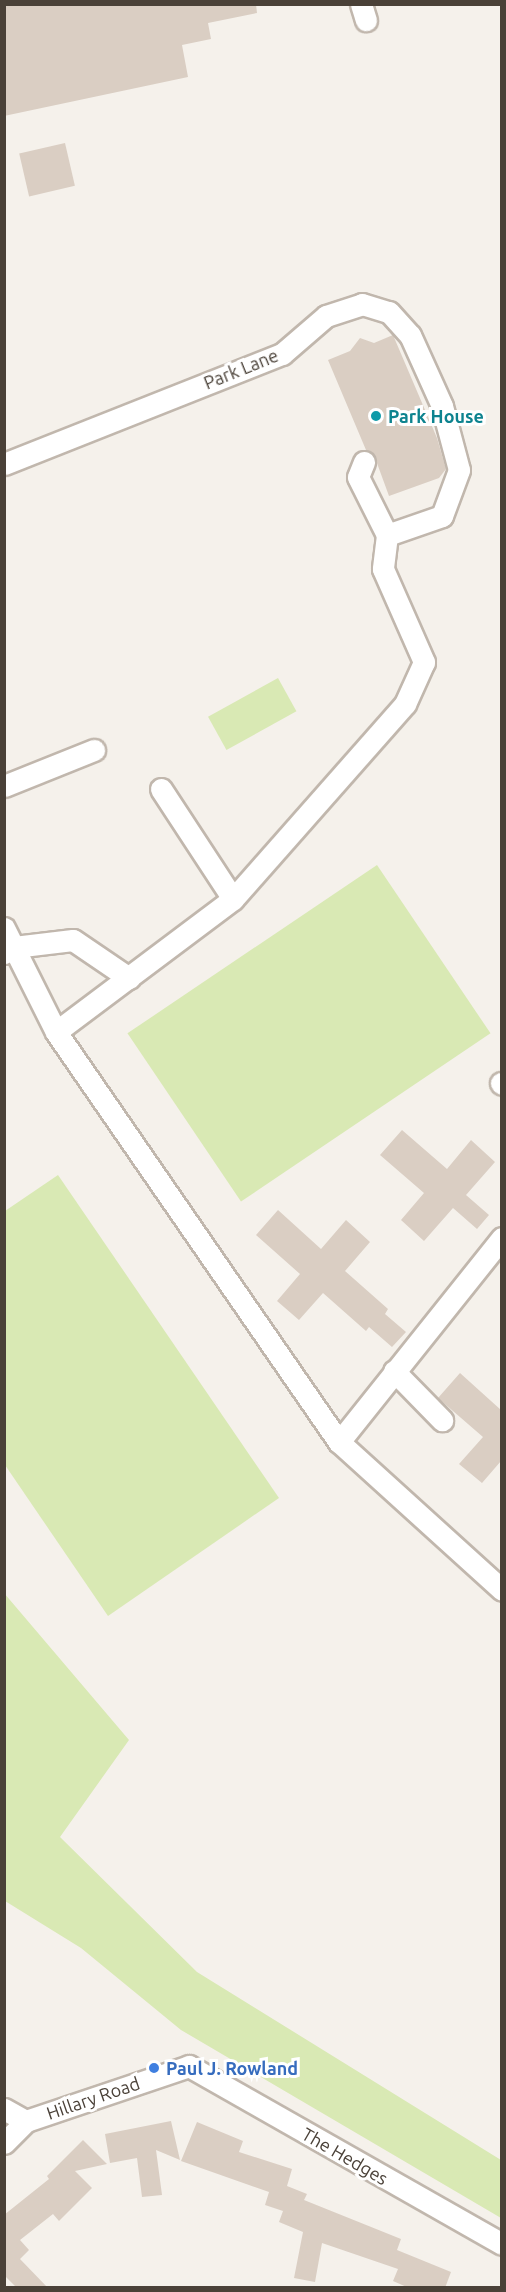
<!DOCTYPE html>
<html>
<head>
<meta charset="utf-8">
<style>
  body { margin:0 }
  #map { position:relative; width:506px; height:2292px; overflow:hidden; background:#f5f1eb; font-family:Ubuntu,sans-serif }
  div>[style] { position:absolute }
  [style*='--x'] { left:calc(var(--x)*1px); top:calc(var(--y)*1px); width:calc(var(--w)*1px); rotate:calc(var(--a)*1deg) }
  .green>* { inset:0; background:#d9e9b4; transform-origin:0 0 }
  .building>* { inset:0; background:#dacec3; transform-origin:0 0 }
  .roads { filter:drop-shadow(2px 0 #c1b7ad) drop-shadow(-2px 0 #c1b7ad) drop-shadow(0 2px #c1b7ad) drop-shadow(0 -2px #c1b7ad) }
  .street>* { height:21px; margin:-10.5px; padding:0 10.5px; transform-origin:10.5px; border-radius:10.5px; background:#fff }
  .dots>* { width:16px; height:16px; translate:-50% -50%; box-sizing:border-box; border:3px solid #fff; border-radius:50% }
  span { translate:-50% -50%; white-space:nowrap; text-align:center; line-height:1.15; -webkit-text-stroke:6px #fff; paint-order:stroke }
  .street-label { font-size:18px; color:#4a4138 }
  .culture-label { font-size:18px; color:#0d838f; font-weight:700 }
  .left { translate:0 -50%; text-align:left }
  .shop-label { font-size:18px; color:#366cbe; font-weight:700 }
  .frame { position:absolute; inset:0; border:6px solid #4a4138; pointer-events:none }
</style>
</head>
<body>
<div id="map">
  <div class="green">
    <div style="left:278px;top:678px;width:38px;height:80px;rotate:61deg"></div>
    <div style="left:377px;top:865px;width:203px;height:301px;rotate:56deg"></div>
    <div style="clip-path:polygon(58px 1175px,279px 1498px,108px 1616px,5px 1465px,5px 1211px)"></div>
    <div style="clip-path:polygon(4px 1593px,129px 1740px,60px 1837px,197px 1972px,501px 2160px,501px 2218px,181px 2030px,81px 1948px,5px 1901px)"></div>
  </div>
  <div class="building">
    <div style="clip-path:polygon(4px 4px,256px 4px,257px 13px,208px 23px,211px 39px,182px 45px,188px 77px,4px 116px)"></div>
    <div style="left:65px;top:143px;width:44px;height:47px;rotate:77deg"></div>
    <div style="clip-path:polygon(393px 335px,437px 438px,446px 469px,439px 478px,389px 496px,374px 455px,366px 450px,328px 360px,350px 351px,360px 338px,374px 343px)"></div>
    <div style="clip-path:polygon(402px 1130px,447px 1169px,471px 1140px,495px 1162px,466px 1195px,489px 1215px,477px 1229px,453px 1208px,424px 1241px,401px 1220px,424px 1193px,380px 1155px)"></div>
    <div style="clip-path:polygon(278px 1210px,321px 1249px,346px 1220px,370px 1242px,345px 1271px,388px 1309px,385px 1314px,406px 1332px,392px 1347px,369px 1327px,366px 1331px,323px 1293px,299px 1320px,277px 1301px,300px 1274px,256px 1235px)"></div>
    <div style="clip-path:polygon(460px 1373px,501px 1410px,501px 1461px,482px 1483px,459px 1464px,483px 1437px,438px 1398px)"></div>
    <div style="clip-path:polygon(171px 2121px,180px 2160px,156px 2150px,162px 2195px,142px 2197px,137px 2158px,110px 2163px,105px 2134px)"></div>
    <div style="clip-path:polygon(197px 2122px,243px 2141px,239px 2152px,292px 2169px,287px 2186px,307px 2194px,304px 2200px,401px 2239px,397px 2250px,451px 2272px,445px 2288px,409px 2288px,393px 2281px,398px 2269px,322px 2243px,315px 2282px,294px 2278px,303px 2232px,279px 2222px,283px 2211px,265px 2205px,269px 2192px,181px 2161px)"></div>
    <div style="clip-path:polygon(83px 2140px,107px 2164px,75px 2171px,92px 2188px,59px 2221px,53px 2214px,20px 2240px,29px 2250px,20px 2259px,48px 2288px,17px 2288px,4px 2275px,4px 2215px,49px 2179px,47px 2176px)"></div>
  </div>
  <div class="roads">
    <div class="street">
      <div style="--x:361;--y:4;--w:17;--a:73"></div>
      <div style="--x:364;--y:462;--w:16;--a:112"></div>
      <div style="--x:358;--y:477;--w:65;--a:63.4"></div>
      <div style="--x:4;--y:464;--w:299;--a:-21.6"></div>
      <div style="--x:282;--y:354;--w:58;--a:-40.8"></div>
      <div style="--x:326;--y:316;--w:38;--a:-18"></div>
      <div style="--x:362;--y:304;--w:28;--a:17"></div>
      <div style="--x:389;--y:312;--w:31;--a:48"></div>
      <div style="--x:410;--y:335;--w:78;--a:65.7"></div>
      <div style="--x:442;--y:406;--w:66;--a:75.1"></div>
      <div style="--x:459;--y:470;--w:49;--a:110.3"></div>
      <div style="--x:442;--y:516;--w:58;--a:160.9"></div>
      <div style="--x:387;--y:535;--w:34;--a:97"></div>
      <div style="--x:383;--y:569;--w:102;--a:66.2"></div>
      <div style="--x:424;--y:662;--w:46;--a:114.3"></div>
      <div style="--x:405;--y:704;--w:260;--a:131.4"></div>
      <div style="--x:233;--y:899;--w:221;--a:143.1"></div>
      <div style="--x:4;--y:786;--w:97;--a:-21.8"></div>
      <div style="--x:161;--y:789;--w:131;--a:56.8"></div>
      <div style="--x:4;--y:928;--w:116;--a:63.4"></div>
      <div style="--x:56;--y:1032;--w:498;--a:55.4"></div>
      <div style="--x:339;--y:1442;--w:220;--a:42.2"></div>
      <div style="--x:4;--y:953;--w:12;--a:-31"></div>
      <div style="--x:14;--y:947;--w:59;--a:-6.8"></div>
      <div style="--x:73;--y:940;--w:68;--a:34.2"></div>
      <div style="--x:501;--y:1083;--w:1;--a:45"></div>
      <div style="--x:394;--y:1371;--w:69;--a:45.6"></div>
      <div style="--x:339;--y:1442;--w:261;--a:-51.4"></div>
      <div style="--x:4;--y:2109;--w:25;--a:29"></div>
      <div style="--x:4;--y:2143;--w:31;--a:-45"></div>
      <div style="--x:26;--y:2121;--w:172;--a:-18.6"></div>
      <div style="--x:189;--y:2066;--w:360;--a:29.6"></div>
    </div>
  </div>
  <div class="dots">
    <div style="left:376px;top:416px;background:#0f9aa8"></div>
    <div style="left:154px;top:2068px;background:#3f7fe0"></div>
  </div>
  <div class="street-label">
    <span style="left:241px;top:369px;rotate:-22deg">Park Lane</span>
    <span style="left:93px;top:2098px;rotate:-19deg">Hillary Road</span>
    <span style="left:345px;top:2156px;rotate:30deg">The Hedges</span>
  </div>
  <div class="culture-label">
    <span class="left" style="left:388px;top:416px">Park House</span>
  </div>
  <div class="shop-label">
    <span class="left" style="left:166px;top:2068px">Paul J. Rowland</span>
  </div>
  <div class="frame"></div>
</div>
</body>
</html>
